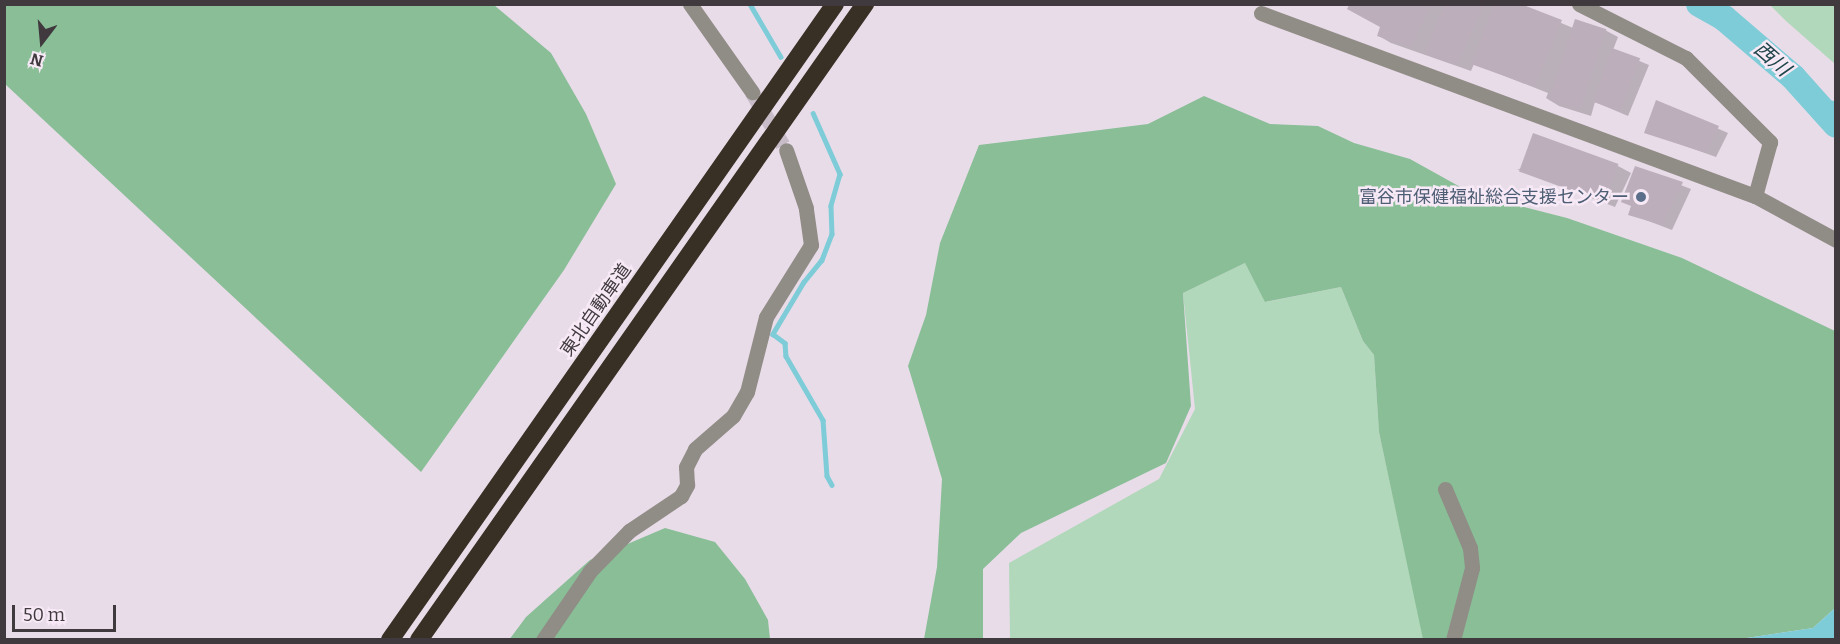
<!DOCTYPE html>
<html>
<head>
<meta charset="utf-8">
<style>
  body { margin:0 }
  #map { position:relative; width:1840px; height:644px; overflow:hidden; background:#e9dce9; font-family:Bitter,"Noto Sans JP",serif }
  div>[style] { position:absolute }
  [style*='--x'] { left:calc(var(--x)*1px); top:calc(var(--y)*1px); width:calc(var(--w)*1px); rotate:calc(var(--a)*1deg) }
  .green>* { inset:0; background:#b1d8bb }
  .forest>* { inset:0; background:#89be97 }
  .water>* { inset:0; background:#7dccd8 }
  .shadow>* { inset:0; background:#0003 }
  .stream>* { height:4.5px; margin:-2.25px; padding:0 2.25px; transform-origin:2.25px; border-radius:2.25px; background:#7dccd8 }
  .river>* { height:26px; margin:-13px; padding:0 13px; transform-origin:13px; border-radius:13px; background:#7dccd8 }
  .building>* { inset:0; background:#bcafbb; transform-origin:0 0 }
  .minor-tunnel>* { height:15px; margin-top:-7.5px; transform-origin:0; background:repeating-linear-gradient(90deg,#c7bcc7 0 15px,transparent 0 23px) }
  .minor>* { height:15px; margin:-7.5px; padding:0 7.5px; transform-origin:7.5px; border-radius:7.5px; background:#908c86 }
  .highway>* { height:18px; margin:-9px; padding:0 9px; transform-origin:9px; border-radius:9px; background:#383025 }
  .dots>* { width:16px; height:16px; translate:-50% -50%; box-sizing:border-box; border:3px solid #f7eaf6; border-radius:50% }
  span { translate:-50% -50%; white-space:nowrap; text-align:center; line-height:1.15; -webkit-text-stroke:5px #f7eaf6; paint-order:stroke }
  .service-label { font-size:18px; color:#4e5e75 }
  .right { translate:-100% -50%; text-align:right }
  .street-label { font-size:18px; color:#403a3f }
  .water-label { font-size:20px; color:#20454b; font-style:italic }
  .frame { position:absolute; inset:0; border:6px solid #403a3f; pointer-events:none }
  .north { position:absolute; left:12px; top:12px; width:60px; height:60px; -webkit-text-stroke:4px #f7eaf6; paint-order:stroke; rotate:196deg; font-size:16px; font-weight:700; line-height:24px; text-align:center; color:#403a3f }
  .north::after { content:''; display:block; margin:auto; width:21px; height:27px; background:#403a3f; clip-path:polygon(50% 0,100% 100%,50% 72%,0 100%) }
  .scale { position:absolute; left:12px; top:605px; width:104px; height:27px; box-sizing:border-box; border:3px solid #403a3f; border-top:0; padding-left:8px; font-size:18px; line-height:21px; white-space:nowrap; color:#403a3f; -webkit-text-stroke:4px #f7eaf6; paint-order:stroke }
</style>
</head>
<body>
<div id="map">
  <div class="green">
    <div style="clip-path:polygon(1770px 5px,1835px 5px,1835px 64px,1786px 21px)"></div>
    <div style="clip-path:polygon(1245px 263px,1266px 302px,1341px 287px,1363px 341px,1374px 355px,1379px 432px,1424px 639px,1010px 639px,1009px 563px,1159px 479px,1195px 409px,1183px 293px)"></div>
  </div>
  <div class="forest">
    <div style="clip-path:polygon(5px 4px,494px 5px,551px 53px,586px 114px,616px 184px,564px 270px,421px 472px,5px 84px)"></div>
    <div style="clip-path:polygon(1204px 96px,1270px 124px,1318px 126px,1354px 143px,1410px 159px,1473px 194px,1567px 218px,1682px 258px,1835px 331px,1835px 608px,1813px 628px,1740px 639px,1423px 639px,1379px 432px,1374px 355px,1363px 341px,1341px 287px,1265px 302px,1245px 263px,1183px 293px,1191px 406px,1166px 463px,1021px 533px,983px 569px,983px 639px,924px 639px,937px 567px,942px 479px,908px 366px,926px 315px,940px 243px,979px 145px,1148px 124px)"></div>
    <div style="clip-path:polygon(665px 528px,715px 542px,745px 579px,768px 620px,770px 639px,509px 640px,526px 617px,590px 560px)"></div>
  </div>
  <div class="water">
    <div style="clip-path:polygon(1835px 608px,1835px 639px,1740px 639px,1813px 628px)"></div>
  </div>
  <div class="shadow">
    <div style="clip-path:polygon(1351px 4px,1516px 4px,1573px 28px,1605px 30px,1618px 37px,1613px 50px,1649px 65px,1628px 116px,1595px 102px,1591px 116px,1559px 106px,1546px 98px,1548px 93px,1474px 64px,1471px 71px,1391px 43px,1379px 36px,1382px 27px,1349px 9px)"></div>
    <div style="clip-path:polygon(1657px 102px,1728px 133px,1716px 157px,1646px 132px)"></div>
    <div style="clip-path:polygon(1618px 166px,1631px 173px,1615px 207px,1517px 169px)"></div>
    <div style="clip-path:polygon(1636px 168px,1691px 189px,1672px 230px,1630px 214px)"></div>
  </div>
  <div class="stream">
    <div style="--x:750;--y:4;--w:61;--a:59.7"></div>
    <div style="--x:1818;--y:102;--w:18;--a:3"></div>
    <div style="--x:813;--y:113;--w:67;--a:66.1"></div>
    <div style="--x:840;--y:174;--w:33;--a:106"></div>
    <div style="--x:831;--y:206;--w:28;--a:88"></div>
    <div style="--x:832;--y:234;--w:28;--a:111"></div>
    <div style="--x:822;--y:260;--w:28;--a:129"></div>
    <div style="--x:804;--y:282;--w:61;--a:120.8"></div>
    <div style="--x:773;--y:334;--w:15;--a:37"></div>
    <div style="--x:785;--y:343;--w:13;--a:86"></div>
    <div style="--x:786;--y:356;--w:74;--a:60"></div>
    <div style="--x:823;--y:420;--w:56;--a:85.9"></div>
    <div style="--x:827;--y:476;--w:10;--a:61"></div>
  </div>
  <div class="river">
    <div style="--x:1699;--y:4;--w:29;--a:29"></div>
    <div style="--x:1724;--y:18;--w:91;--a:40.5"></div>
    <div style="--x:1793;--y:77;--w:64;--a:48.1"></div>
  </div>
  <div class="building">
    <div style="clip-path:polygon(1444px 4px,1484px 4px,1458px 65px,1424px 54px)"></div>
    <div style="clip-path:polygon(1494px 4px,1521px 4px,1562px 20px,1535px 87px,1471px 64px)"></div>
    <div style="clip-path:polygon(1349px 5px,1431px 5px,1411px 47px,1377px 36px,1380px 27px,1347px 9px)"></div>
    <div style="left:1575px;top:19px;width:33px;height:85px;rotate:18deg"></div>
    <div style="left:1612px;top:48px;width:30px;height:57px;rotate:20deg"></div>
    <div style="clip-path:polygon(1656px 100px,1719px 126px,1706px 153px,1644px 133px)"></div>
    <div style="left:1533px;top:133px;width:91px;height:41px;rotate:20deg"></div>
    <div style="clip-path:polygon(1635px 166px,1683px 182px,1662px 225px,1628px 215px,1631px 206px,1621px 202px)"></div>
  </div>
  <div class="minor-tunnel">
    <div style="--x:752;--y:92;--w:67;--a:59.6"></div>
  </div>
  <div class="minor">
    <div style="--x:690;--y:4;--w:108;--a:54.8"></div>
    <div style="--x:1579;--y:4;--w:120;--a:26.8"></div>
    <div style="--x:1686;--y:58;--w:119;--a:45"></div>
    <div style="--x:1770;--y:142;--w:56;--a:105.5"></div>
    <div style="--x:1261;--y:13;--w:527;--a:20.33"></div>
    <div style="--x:1755;--y:196;--w:92;--a:28.5"></div>
    <div style="--x:1445;--y:489;--w:64;--a:67"></div>
    <div style="--x:1470;--y:548;--w:20;--a:84"></div>
    <div style="--x:1472;--y:568;--w:74;--a:104.8"></div>
    <div style="--x:543;--y:640;--w:83;--a:-55.7"></div>
    <div style="--x:590;--y:571;--w:56;--a:-45.7"></div>
    <div style="--x:629;--y:531;--w:63;--a:-33.9"></div>
    <div style="--x:681;--y:496;--w:13;--a:-61"></div>
    <div style="--x:687;--y:485;--w:18;--a:-93"></div>
    <div style="--x:686;--y:467;--w:20;--a:-63"></div>
    <div style="--x:695;--y:449;--w:50;--a:-41"></div>
    <div style="--x:733;--y:416;--w:28;--a:-60"></div>
    <div style="--x:747;--y:392;--w:77;--a:-75.8"></div>
    <div style="--x:766;--y:317;--w:85;--a:-58"></div>
    <div style="--x:811;--y:245;--w:37;--a:-98"></div>
    <div style="--x:806;--y:208;--w:61;--a:-109"></div>
  </div>
  <div class="highway">
    <div style="--x:390;--y:640;--w:776;--a:-55.02"></div>
    <div style="--x:419;--y:640;--w:777;--a:-54.96"></div>
  </div>
  <div class="dots">
    <div style="left:1641px;top:197px;background:#5c6f8a"></div>
  </div>
  <div class="service-label">
    <span class="right" style="left:1629px;top:197px">富谷市保健福祉総合支援センター</span>
  </div>
  <div class="street-label">
    <span style="left:596px;top:310px;rotate:-55deg">東北自動車道</span>
  </div>
  <div class="water-label">
    <span style="left:1772px;top:59px;rotate:41deg">西川</span>
  </div>
  <div class="frame"></div>
  <div class="north">N</div>
  <div class="scale">50 m</div>
</div>
</body>
</html>
